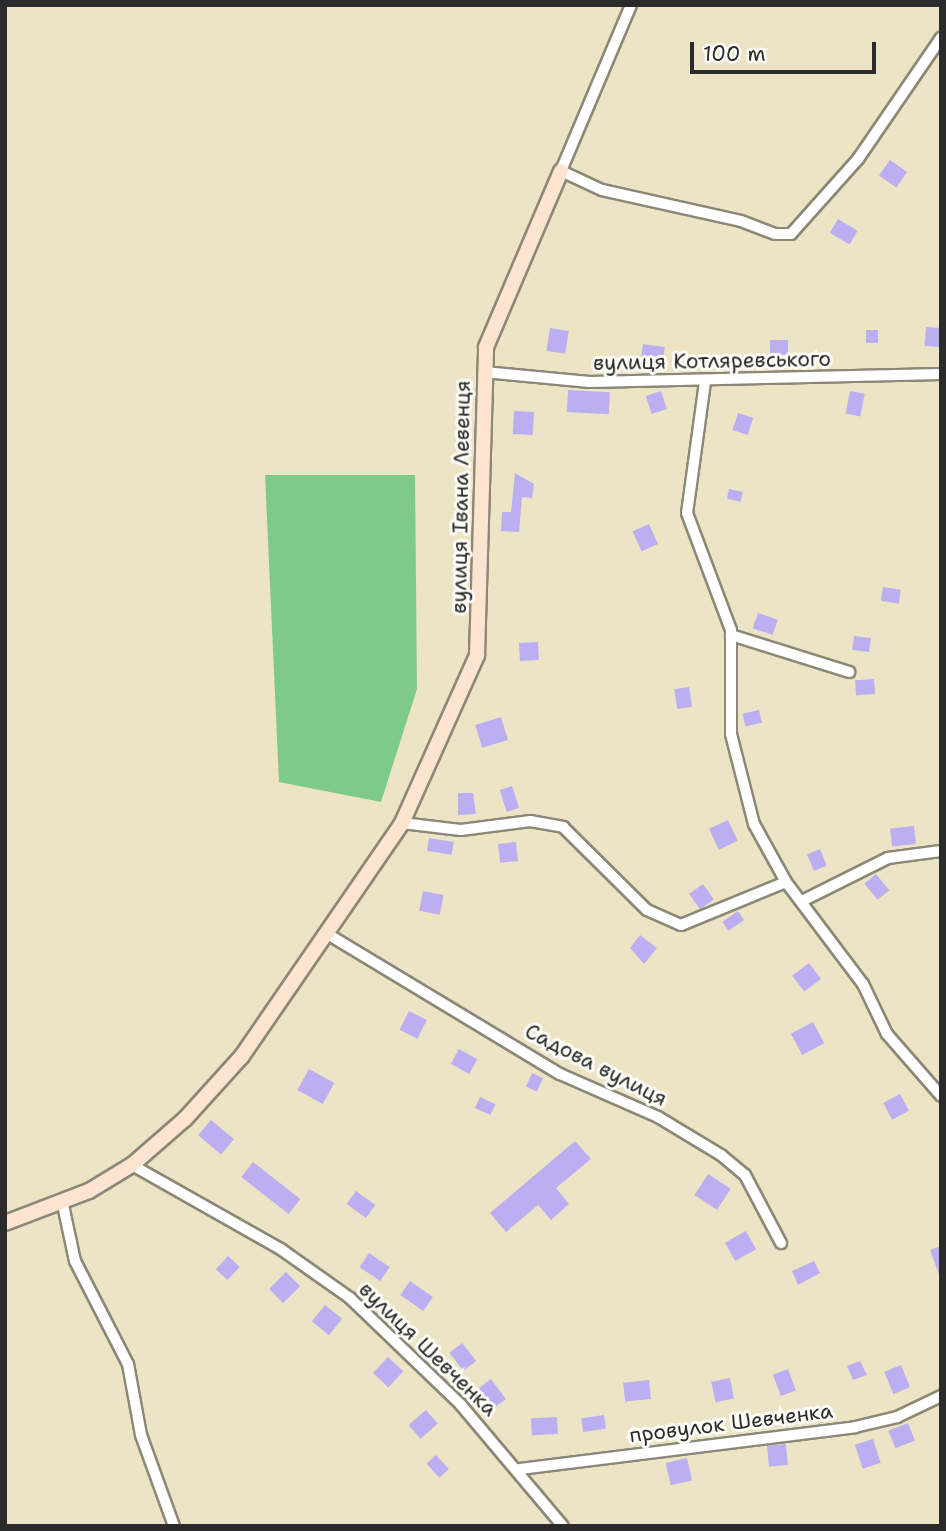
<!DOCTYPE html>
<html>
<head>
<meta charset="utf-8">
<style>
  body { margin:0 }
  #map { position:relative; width:946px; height:1531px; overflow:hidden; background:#ede4c5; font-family:"Shantell Sans",sans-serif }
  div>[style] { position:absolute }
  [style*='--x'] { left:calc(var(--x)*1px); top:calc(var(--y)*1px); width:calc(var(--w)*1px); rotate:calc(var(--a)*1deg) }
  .green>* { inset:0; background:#7ecb89 }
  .building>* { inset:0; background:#bcaff1; transform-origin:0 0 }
  .roads { filter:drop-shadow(2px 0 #8c8878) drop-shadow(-2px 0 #8c8878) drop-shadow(0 2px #8c8878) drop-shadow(0 -2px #8c8878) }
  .street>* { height:10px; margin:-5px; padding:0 5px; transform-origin:5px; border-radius:5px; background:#fff }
  .secondary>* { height:14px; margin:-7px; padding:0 7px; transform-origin:7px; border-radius:7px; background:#fde4d1 }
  span { translate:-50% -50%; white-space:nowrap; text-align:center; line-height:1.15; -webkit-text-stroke:6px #fdfcf7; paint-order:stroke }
  .street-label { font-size:21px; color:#2b2b2b }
  .frame { position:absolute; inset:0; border:7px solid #2b2b2b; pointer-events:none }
  .scale { position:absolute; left:690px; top:42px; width:186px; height:32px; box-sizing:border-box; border:4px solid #2b2b2b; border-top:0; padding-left:9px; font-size:21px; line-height:24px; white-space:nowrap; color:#2b2b2b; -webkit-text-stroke:5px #fdfcf7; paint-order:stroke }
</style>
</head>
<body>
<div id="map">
  <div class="green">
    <div style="clip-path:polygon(265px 475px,415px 475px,417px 689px,381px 802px,279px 782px)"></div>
  </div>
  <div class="building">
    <div style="left:890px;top:160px;width:21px;height:19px;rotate:35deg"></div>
    <div style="left:838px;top:219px;width:23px;height:16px;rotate:31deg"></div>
    <div style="left:926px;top:327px;width:15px;height:19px;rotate:4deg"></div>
    <div style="left:550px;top:328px;width:19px;height:23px;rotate:9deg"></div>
    <div style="left:866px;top:330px;width:12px;height:13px"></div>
    <div style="left:770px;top:340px;width:18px;height:15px"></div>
    <div style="left:643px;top:344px;width:22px;height:16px;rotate:8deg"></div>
    <div style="left:568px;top:390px;width:42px;height:22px;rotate:3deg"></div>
    <div style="left:661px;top:391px;width:19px;height:16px;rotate:72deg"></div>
    <div style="left:850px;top:391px;width:15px;height:23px;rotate:11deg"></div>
    <div style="left:514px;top:411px;width:20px;height:23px;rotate:3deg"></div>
    <div style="left:738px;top:413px;width:16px;height:18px;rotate:18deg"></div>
    <div style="clip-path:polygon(515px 473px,534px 484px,532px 498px,522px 497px,519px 532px,501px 531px,502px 512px,511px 512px)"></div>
    <div style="left:729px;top:489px;width:14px;height:10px;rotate:12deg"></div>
    <div style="left:649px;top:524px;width:22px;height:18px;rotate:66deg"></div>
    <div style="left:883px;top:587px;width:18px;height:14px;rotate:9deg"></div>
    <div style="left:758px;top:613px;width:21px;height:16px;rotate:19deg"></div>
    <div style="left:854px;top:636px;width:17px;height:14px;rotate:7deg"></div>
    <div style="left:538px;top:642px;width:18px;height:19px;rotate:87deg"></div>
    <div style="left:874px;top:679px;width:15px;height:19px;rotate:86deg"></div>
    <div style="left:689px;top:687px;width:20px;height:15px;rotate:81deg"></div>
    <div style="left:759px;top:710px;width:13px;height:17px;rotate:77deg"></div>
    <div style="left:501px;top:717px;width:24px;height:27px;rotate:73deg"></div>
    <div style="left:512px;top:786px;width:23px;height:13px;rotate:72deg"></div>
    <div style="clip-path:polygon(458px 793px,473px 793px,476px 814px,458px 815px)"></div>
    <div style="left:728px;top:820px;width:23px;height:21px;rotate:65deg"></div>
    <div style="left:914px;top:826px;width:18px;height:24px;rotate:84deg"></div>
    <div style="left:429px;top:838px;width:25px;height:13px;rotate:9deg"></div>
    <div style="left:516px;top:842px;width:19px;height:18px;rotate:84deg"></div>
    <div style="left:820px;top:849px;width:18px;height:14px;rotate:68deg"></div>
    <div style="left:876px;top:874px;width:21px;height:15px;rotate:51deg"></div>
    <div style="left:703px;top:884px;width:19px;height:17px;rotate:55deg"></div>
    <div style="left:423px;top:891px;width:21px;height:20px;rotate:11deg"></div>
    <div style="left:738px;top:911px;width:11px;height:19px;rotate:56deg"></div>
    <div style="clip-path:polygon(640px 935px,657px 948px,644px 964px,630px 948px)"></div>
    <div style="left:809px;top:963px;width:20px;height:21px;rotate:53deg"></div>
    <div style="left:409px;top:1011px;width:20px;height:21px;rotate:27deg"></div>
    <div style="left:813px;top:1022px;width:24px;height:25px;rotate:62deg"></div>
    <div style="left:459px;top:1049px;width:21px;height:17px;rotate:29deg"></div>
    <div style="left:309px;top:1069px;width:29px;height:24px;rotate:29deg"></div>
    <div style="left:532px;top:1073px;width:12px;height:15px;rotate:24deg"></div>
    <div style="left:900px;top:1094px;width:19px;height:19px;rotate:62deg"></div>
    <div style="left:480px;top:1097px;width:17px;height:12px;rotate:25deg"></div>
    <div style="left:211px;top:1120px;width:30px;height:20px;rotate:40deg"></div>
    <div style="clip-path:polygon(575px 1141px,591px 1159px,556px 1188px,569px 1204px,551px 1220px,538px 1205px,506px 1232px,490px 1213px)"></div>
    <div style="left:253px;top:1162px;width:60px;height:19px;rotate:38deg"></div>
    <div style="left:708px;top:1174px;width:27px;height:25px;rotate:33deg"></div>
    <div style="left:356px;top:1191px;width:24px;height:16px;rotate:36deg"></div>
    <div style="left:746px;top:1231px;width:21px;height:24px;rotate:61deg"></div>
    <div style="clip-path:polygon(941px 1246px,941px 1277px,940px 1277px,930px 1250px)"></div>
    <div style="left:369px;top:1253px;width:25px;height:17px;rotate:34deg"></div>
    <div style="left:228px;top:1256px;width:16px;height:18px;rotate:43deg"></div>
    <div style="clip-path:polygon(814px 1261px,820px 1273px,798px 1285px,792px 1271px)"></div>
    <div style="left:286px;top:1272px;width:20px;height:24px;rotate:45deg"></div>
    <div style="left:410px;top:1281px;width:28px;height:17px;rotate:35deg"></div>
    <div style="left:325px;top:1305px;width:22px;height:21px;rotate:39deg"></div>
    <div style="left:462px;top:1343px;width:23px;height:16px;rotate:52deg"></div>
    <div style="left:388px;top:1357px;width:21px;height:22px;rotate:43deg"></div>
    <div style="clip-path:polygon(860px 1361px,867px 1375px,853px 1380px,847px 1366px)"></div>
    <div style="left:901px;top:1365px;width:24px;height:18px;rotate:68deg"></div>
    <div style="left:788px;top:1369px;width:23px;height:16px;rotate:70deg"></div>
    <div style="left:730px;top:1378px;width:21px;height:19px;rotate:79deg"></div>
    <div style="left:491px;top:1379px;width:25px;height:16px;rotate:53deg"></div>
    <div style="left:649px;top:1380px;width:19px;height:26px;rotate:84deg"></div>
    <div style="left:426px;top:1410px;width:18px;height:23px;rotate:49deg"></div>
    <div style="left:604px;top:1415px;width:14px;height:23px;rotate:82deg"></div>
    <div style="left:557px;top:1417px;width:17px;height:26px;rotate:87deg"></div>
    <div style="left:908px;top:1423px;width:19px;height:21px;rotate:69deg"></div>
    <div style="left:873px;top:1439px;width:25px;height:19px;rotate:72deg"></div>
    <div style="left:786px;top:1444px;width:21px;height:19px;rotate:85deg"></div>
    <div style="left:436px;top:1455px;width:19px;height:13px;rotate:47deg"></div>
    <div style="left:687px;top:1458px;width:23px;height:22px;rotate:77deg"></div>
  </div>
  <div class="roads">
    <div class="street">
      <div style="--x:631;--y:5;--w:180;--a:112.9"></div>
      <div style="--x:561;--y:171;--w:45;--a:24.9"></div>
      <div style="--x:602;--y:190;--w:142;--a:12.6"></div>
      <div style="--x:741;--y:221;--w:36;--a:21"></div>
      <div style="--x:775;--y:234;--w:16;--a:0"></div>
      <div style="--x:791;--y:234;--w:101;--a:-48.2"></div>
      <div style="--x:858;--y:159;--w:147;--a:-55.6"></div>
      <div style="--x:484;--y:372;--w:106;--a:5.4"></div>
      <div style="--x:590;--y:382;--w:351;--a:-1.3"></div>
      <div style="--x:705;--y:382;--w:132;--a:97.8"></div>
      <div style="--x:687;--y:513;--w:125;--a:69.4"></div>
      <div style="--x:731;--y:630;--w:104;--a:90"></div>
      <div style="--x:731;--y:734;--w:93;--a:75.7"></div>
      <div style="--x:754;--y:824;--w:66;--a:61.1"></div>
      <div style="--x:786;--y:882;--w:128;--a:53"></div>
      <div style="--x:863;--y:984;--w:55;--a:64.4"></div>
      <div style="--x:887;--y:1034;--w:82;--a:48.9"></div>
      <div style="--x:731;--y:635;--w:124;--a:17.4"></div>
      <div style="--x:402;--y:823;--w:59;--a:6.8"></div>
      <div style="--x:461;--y:830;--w:70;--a:-7.4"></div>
      <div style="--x:530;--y:821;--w:34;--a:10"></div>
      <div style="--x:563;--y:827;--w:118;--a:44.7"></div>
      <div style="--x:647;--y:910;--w:37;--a:24"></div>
      <div style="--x:681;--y:925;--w:113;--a:-22.3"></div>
      <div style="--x:804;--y:900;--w:94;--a:-26.6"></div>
      <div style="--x:888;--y:858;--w:53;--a:-7.5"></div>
      <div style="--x:326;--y:933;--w:273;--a:31.1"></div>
      <div style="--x:560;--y:1074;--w:107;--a:23.7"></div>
      <div style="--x:658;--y:1117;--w:74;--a:31.1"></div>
      <div style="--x:721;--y:1155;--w:31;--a:40"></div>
      <div style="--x:745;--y:1175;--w:77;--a:62.1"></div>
      <div style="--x:132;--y:1165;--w:172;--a:29.5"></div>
      <div style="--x:282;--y:1250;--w:83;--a:35.2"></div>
      <div style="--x:350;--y:1298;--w:154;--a:43.9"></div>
      <div style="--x:461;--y:1405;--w:158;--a:49.9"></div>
      <div style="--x:63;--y:1205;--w:57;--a:77.9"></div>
      <div style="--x:75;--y:1261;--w:116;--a:62.8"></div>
      <div style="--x:128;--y:1364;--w:72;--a:79.6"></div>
      <div style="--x:141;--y:1435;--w:97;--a:70.1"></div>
      <div style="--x:520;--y:1469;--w:338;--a:-7.1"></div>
      <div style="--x:855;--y:1427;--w:43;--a:-13.4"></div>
      <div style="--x:897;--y:1417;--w:49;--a:-25.5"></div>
    </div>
    <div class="secondary">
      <div style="--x:5;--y:1223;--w:90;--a:-20.9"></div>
      <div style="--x:89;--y:1191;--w:50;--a:-31.2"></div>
      <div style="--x:132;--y:1165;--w:70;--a:-41"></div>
      <div style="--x:185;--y:1119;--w:85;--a:-47.9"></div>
      <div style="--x:242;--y:1056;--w:283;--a:-55.5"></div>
      <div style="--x:402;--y:823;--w:184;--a:-65.9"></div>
      <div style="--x:477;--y:655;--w:308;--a:-88.3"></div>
      <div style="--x:486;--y:347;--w:191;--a:-66.9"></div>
    </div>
  </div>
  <div class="street-label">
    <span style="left:712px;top:361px;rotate:-1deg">вулиця Котляревського</span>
    <span style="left:461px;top:497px;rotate:-89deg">вулиця Івана Левенця</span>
    <span style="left:596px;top:1065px;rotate:27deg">Садова вулиця</span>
    <span style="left:428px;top:1349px;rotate:44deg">вулиця Шевченка</span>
    <span style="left:731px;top:1423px;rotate:-7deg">провулок Шевченка</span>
  </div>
  <div class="frame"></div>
  <div class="scale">100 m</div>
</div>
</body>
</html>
